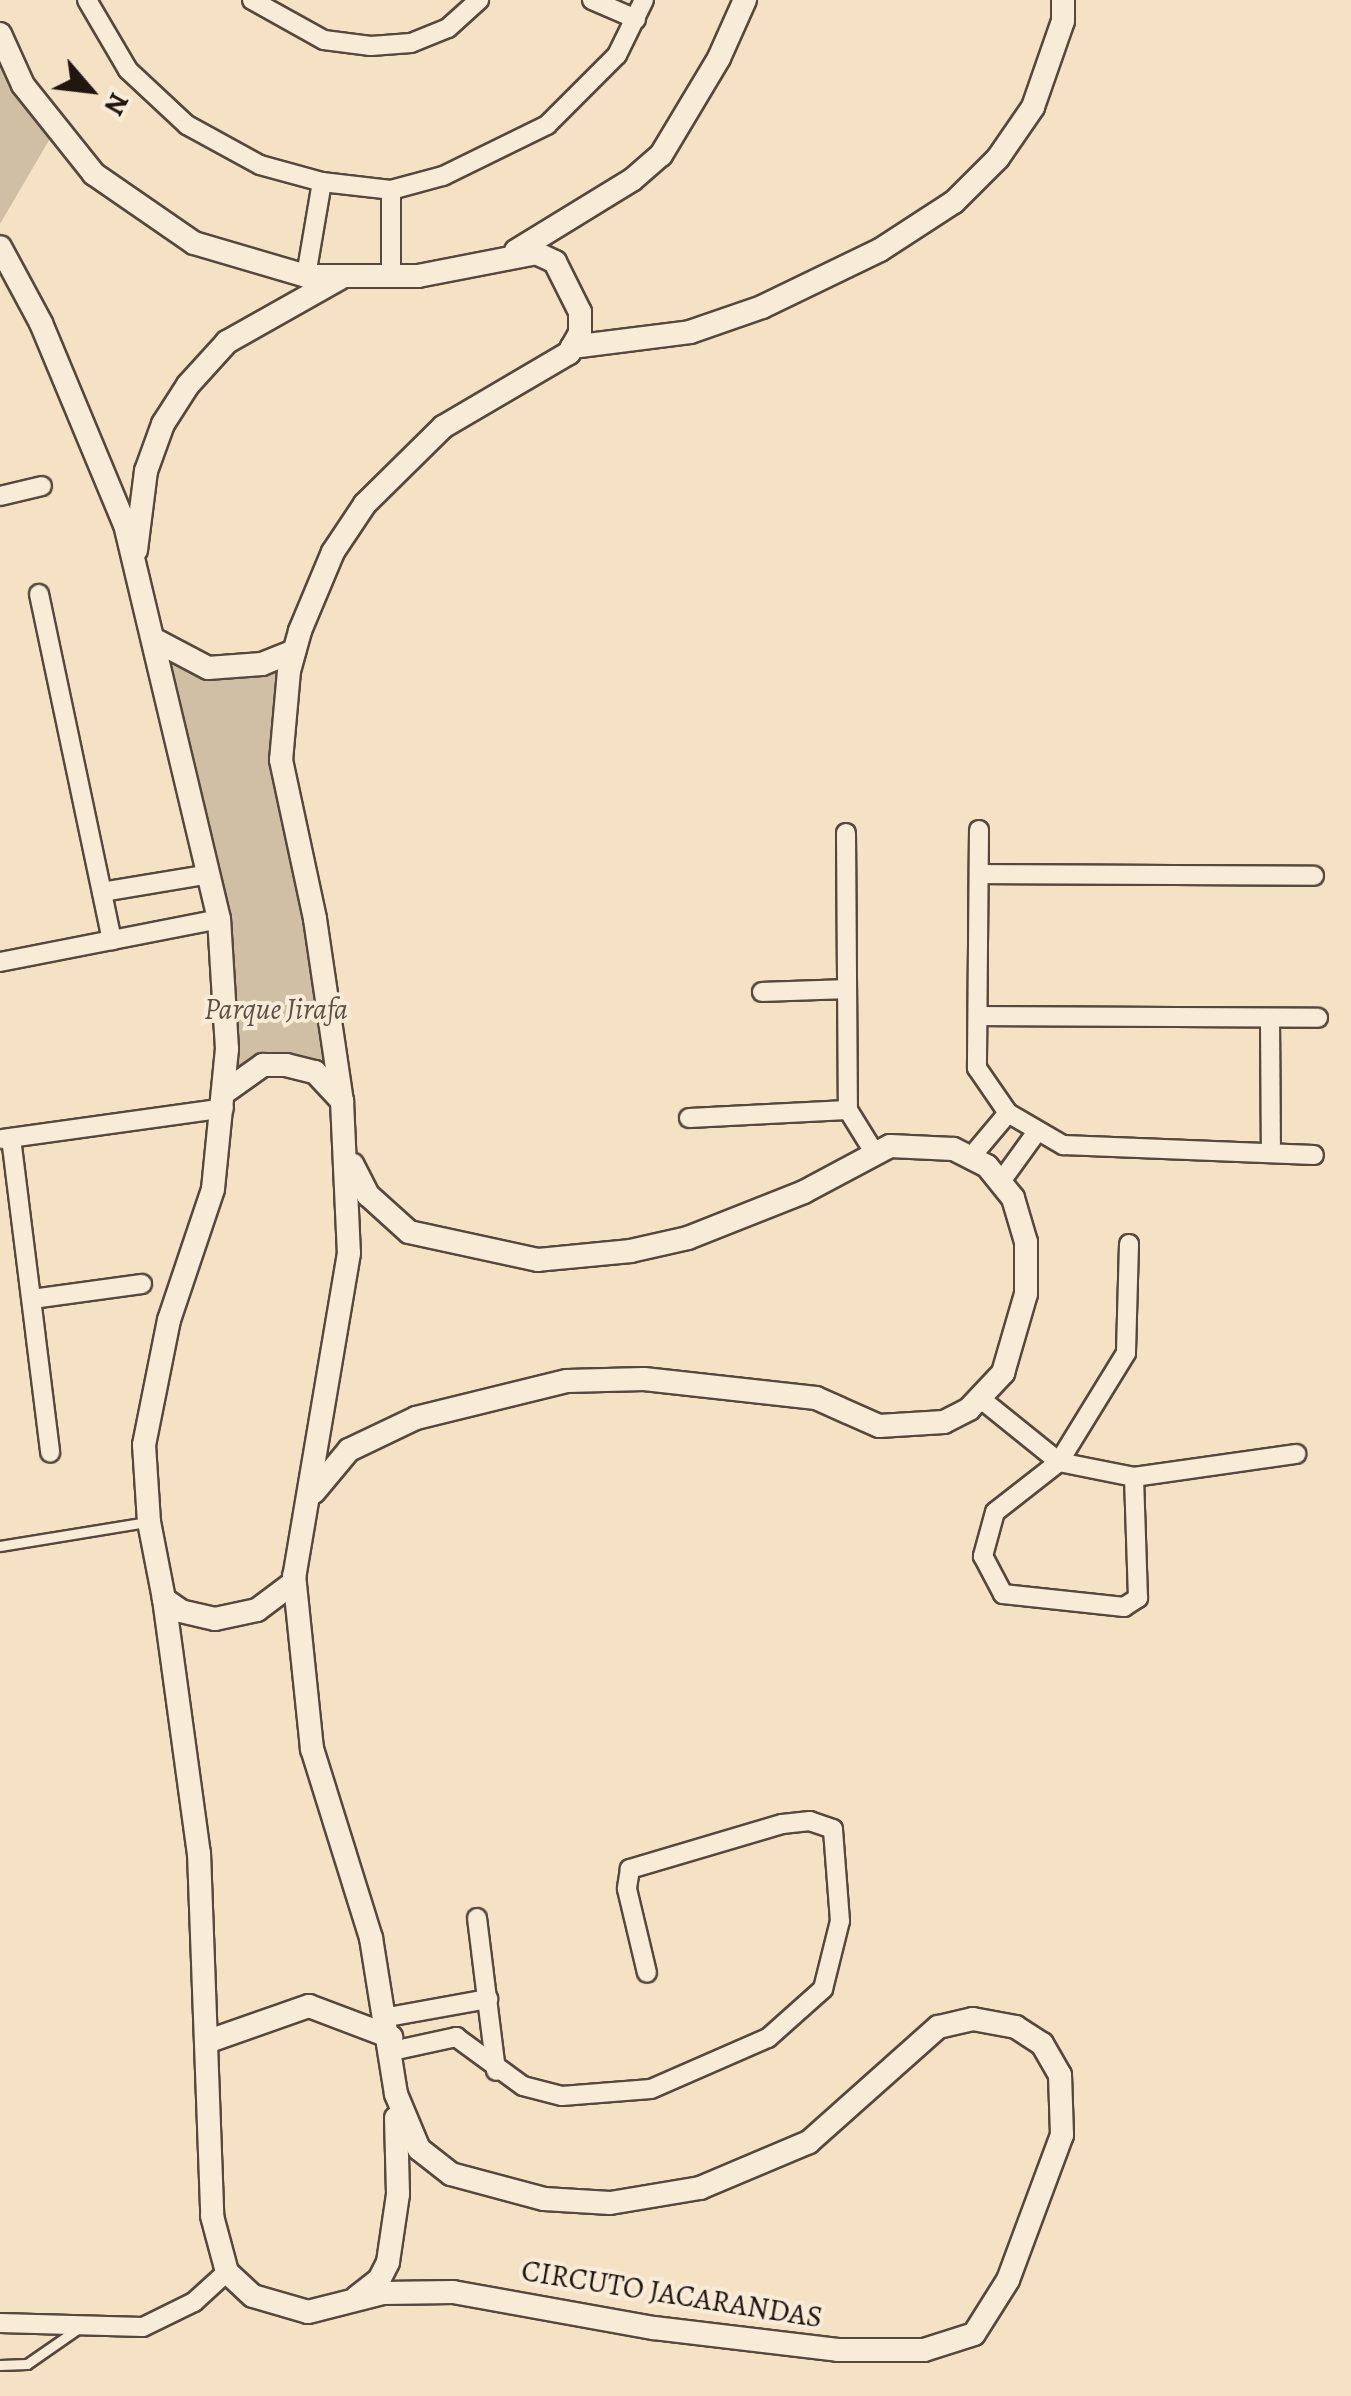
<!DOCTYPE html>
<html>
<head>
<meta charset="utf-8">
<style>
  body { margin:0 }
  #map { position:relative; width:1351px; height:2396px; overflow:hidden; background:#f5e2c4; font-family:Alegreya,serif }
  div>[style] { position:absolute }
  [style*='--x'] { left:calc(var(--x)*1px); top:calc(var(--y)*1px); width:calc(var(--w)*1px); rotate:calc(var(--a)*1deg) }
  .green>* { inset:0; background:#d1bfa5 }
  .roads { filter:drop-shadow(2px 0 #56483d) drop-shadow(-2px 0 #56483d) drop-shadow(0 2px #56483d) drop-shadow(0 -2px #56483d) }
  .service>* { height:9px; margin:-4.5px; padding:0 4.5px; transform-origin:4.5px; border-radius:4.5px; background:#f8ecd9 }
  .minor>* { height:18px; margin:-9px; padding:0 9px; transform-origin:9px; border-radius:9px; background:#f8ecd9 }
  .tertiary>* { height:22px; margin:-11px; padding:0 11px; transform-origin:11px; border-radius:11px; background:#f8ecd9 }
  span { translate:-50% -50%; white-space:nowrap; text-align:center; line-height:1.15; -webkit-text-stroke:8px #f8ecd9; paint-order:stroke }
  .park-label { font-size:30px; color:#5f5044; font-style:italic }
  .street-label { font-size:30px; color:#211510 }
  .north { position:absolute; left:40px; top:40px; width:100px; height:100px; -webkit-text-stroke:8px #f8ecd9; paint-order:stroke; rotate:118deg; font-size:28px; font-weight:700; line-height:40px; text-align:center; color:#211510 }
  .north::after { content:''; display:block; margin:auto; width:35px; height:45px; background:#211510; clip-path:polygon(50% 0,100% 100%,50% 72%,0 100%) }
</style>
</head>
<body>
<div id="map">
  <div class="green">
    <div style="clip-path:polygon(0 24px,55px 130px,0 224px)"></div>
    <div style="clip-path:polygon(155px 640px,217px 666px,294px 651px,284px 711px,342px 1101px,286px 1065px,225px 1092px,212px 883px)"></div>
  </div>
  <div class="roads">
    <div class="service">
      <div style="--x:0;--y:1546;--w:148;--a:-9.3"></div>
      <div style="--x:0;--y:2365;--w:27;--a:-2"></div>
      <div style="--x:27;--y:2364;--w:63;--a:-34.7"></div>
    </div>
    <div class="minor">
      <div style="--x:87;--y:0;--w:81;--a:59.6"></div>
      <div style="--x:128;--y:70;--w:81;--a:43"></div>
      <div style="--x:187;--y:125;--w:83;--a:28.7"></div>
      <div style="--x:260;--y:165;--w:64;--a:15.3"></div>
      <div style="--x:322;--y:182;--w:95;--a:99.7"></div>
      <div style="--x:252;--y:0;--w:82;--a:29.1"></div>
      <div style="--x:324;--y:40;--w:47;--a:7.3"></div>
      <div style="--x:371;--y:46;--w:40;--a:-4.3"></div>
      <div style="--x:411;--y:43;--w:40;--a:-22"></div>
      <div style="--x:448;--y:28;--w:42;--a:-42.1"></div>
      <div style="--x:592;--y:0;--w:48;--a:23.4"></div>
      <div style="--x:322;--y:182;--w:69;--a:6.6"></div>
      <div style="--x:391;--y:276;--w:86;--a:-90"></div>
      <div style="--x:391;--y:190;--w:54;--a:-15.1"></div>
      <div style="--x:443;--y:176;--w:116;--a:-26.1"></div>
      <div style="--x:547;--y:125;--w:99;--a:-45"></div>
      <div style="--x:617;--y:55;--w:61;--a:-63.9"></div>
      <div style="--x:0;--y:496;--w:43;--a:-13.4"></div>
      <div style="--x:39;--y:594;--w:354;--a:78.1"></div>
      <div style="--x:979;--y:830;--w:238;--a:90.5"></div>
      <div style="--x:977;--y:1068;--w:55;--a:55.4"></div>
      <div style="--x:1008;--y:1113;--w:64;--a:30.2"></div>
      <div style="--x:1063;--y:1145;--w:251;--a:2.3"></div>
      <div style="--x:846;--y:833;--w:277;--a:89.6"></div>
      <div style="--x:848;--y:1110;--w:49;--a:58.2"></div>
      <div style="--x:979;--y:874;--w:335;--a:0.3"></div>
      <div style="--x:102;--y:892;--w:109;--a:-9.5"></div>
      <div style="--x:0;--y:962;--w:223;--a:-11.1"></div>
      <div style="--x:762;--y:992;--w:85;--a:-2"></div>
      <div style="--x:978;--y:1016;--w:340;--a:0.3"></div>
      <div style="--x:1270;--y:1018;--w:135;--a:89.6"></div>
      <div style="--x:689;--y:1118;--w:159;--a:-2.9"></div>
      <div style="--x:11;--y:1138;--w:317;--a:82.9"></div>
      <div style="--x:2;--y:1139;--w:224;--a:-7.9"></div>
      <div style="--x:971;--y:1157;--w:57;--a:-49.9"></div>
      <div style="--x:1002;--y:1180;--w:58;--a:-54.1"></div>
      <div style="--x:1129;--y:1244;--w:109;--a:91.6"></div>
      <div style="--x:1126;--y:1353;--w:128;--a:121.6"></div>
      <div style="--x:1059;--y:1462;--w:81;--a:142"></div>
      <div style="--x:995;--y:1512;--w:46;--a:105.3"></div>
      <div style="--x:983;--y:1556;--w:43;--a:62.2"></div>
      <div style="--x:1003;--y:1594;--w:122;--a:6.1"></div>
      <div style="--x:1124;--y:1607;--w:17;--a:-33"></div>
      <div style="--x:1138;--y:1598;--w:121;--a:-91.9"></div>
      <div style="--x:32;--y:1299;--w:111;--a:-7.8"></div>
      <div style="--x:981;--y:1399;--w:100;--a:38.9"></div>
      <div style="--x:1059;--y:1462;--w:76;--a:11.3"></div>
      <div style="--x:1134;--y:1477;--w:164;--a:-8.1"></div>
      <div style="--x:477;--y:1918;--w:154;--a:82.9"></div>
      <div style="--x:388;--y:2017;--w:102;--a:-10.2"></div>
      <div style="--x:392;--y:2051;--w:66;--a:-12.3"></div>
      <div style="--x:456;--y:2037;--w:83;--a:36.2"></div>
      <div style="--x:523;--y:2086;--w:40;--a:14.4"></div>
      <div style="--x:562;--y:2096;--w:89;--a:-4.5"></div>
      <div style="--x:651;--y:2089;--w:128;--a:-23.6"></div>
      <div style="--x:768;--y:2038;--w:74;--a:-41.7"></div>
      <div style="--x:823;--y:1989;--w:70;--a:-76"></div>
      <div style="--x:840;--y:1921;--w:92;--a:-94.4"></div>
      <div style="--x:833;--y:1829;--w:24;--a:-161"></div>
      <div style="--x:810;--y:1821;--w:28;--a:174"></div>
      <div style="--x:782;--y:1824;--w:159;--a:163.5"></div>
      <div style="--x:630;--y:1869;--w:20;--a:99"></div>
      <div style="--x:627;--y:1889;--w:86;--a:76.6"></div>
      <div style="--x:0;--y:2323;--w:143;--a:1.6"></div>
      <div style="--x:143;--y:2327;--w:57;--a:-26.1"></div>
      <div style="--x:194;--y:2302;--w:45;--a:-42.3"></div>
    </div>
    <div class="tertiary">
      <div style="--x:0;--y:34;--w:56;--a:65.7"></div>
      <div style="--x:23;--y:85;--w:114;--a:51.4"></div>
      <div style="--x:94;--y:174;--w:121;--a:34.6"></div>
      <div style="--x:194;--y:243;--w:117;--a:16.4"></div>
      <div style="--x:306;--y:276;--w:112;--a:0"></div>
      <div style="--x:418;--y:276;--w:120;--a:-11"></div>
      <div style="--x:536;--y:253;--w:21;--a:25"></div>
      <div style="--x:555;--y:262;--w:56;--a:63.4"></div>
      <div style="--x:580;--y:312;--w:21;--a:90"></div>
      <div style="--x:580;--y:333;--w:23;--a:119"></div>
      <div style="--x:569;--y:353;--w:146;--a:149.6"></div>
      <div style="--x:443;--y:427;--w:110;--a:135.4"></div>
      <div style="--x:365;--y:504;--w:58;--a:123.7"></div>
      <div style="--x:333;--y:552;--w:86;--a:112.7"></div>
      <div style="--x:300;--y:631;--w:41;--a:105.4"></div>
      <div style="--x:289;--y:671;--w:89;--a:95.1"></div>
      <div style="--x:281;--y:760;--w:163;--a:77.9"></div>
      <div style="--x:315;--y:919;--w:184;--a:81.6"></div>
      <div style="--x:342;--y:1101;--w:152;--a:87.4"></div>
      <div style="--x:349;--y:1253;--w:335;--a:99.6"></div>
      <div style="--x:293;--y:1583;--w:45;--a:143.1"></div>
      <div style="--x:257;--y:1610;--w:43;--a:167.9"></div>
      <div style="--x:215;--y:1619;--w:35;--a:-167"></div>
      <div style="--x:181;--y:1611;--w:21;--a:-145"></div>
      <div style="--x:164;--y:1599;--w:78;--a:-101"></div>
      <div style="--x:149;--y:1522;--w:77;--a:-93.7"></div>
      <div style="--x:144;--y:1445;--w:127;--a:-78.7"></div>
      <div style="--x:169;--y:1320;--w:138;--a:-71.4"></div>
      <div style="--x:213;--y:1189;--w:141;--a:-84.3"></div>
      <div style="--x:227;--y:1049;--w:130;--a:-93.5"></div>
      <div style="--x:219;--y:919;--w:405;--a:-103.4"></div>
      <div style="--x:125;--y:525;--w:219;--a:-112.6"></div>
      <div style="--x:41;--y:323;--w:86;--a:-118.3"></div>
      <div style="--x:516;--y:251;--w:136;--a:-31.5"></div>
      <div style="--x:632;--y:180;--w:38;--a:-41"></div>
      <div style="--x:661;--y:155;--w:113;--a:-59.1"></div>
      <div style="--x:719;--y:58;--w:64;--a:-65.9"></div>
      <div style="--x:572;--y:347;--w:119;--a:-7.2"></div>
      <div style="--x:690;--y:332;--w:76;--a:-19.1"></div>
      <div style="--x:762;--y:307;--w:131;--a:-25.8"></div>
      <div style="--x:880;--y:250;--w:88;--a:-33"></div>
      <div style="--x:954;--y:202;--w:62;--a:-45"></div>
      <div style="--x:998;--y:158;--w:62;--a:-55.5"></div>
      <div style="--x:1033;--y:107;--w:91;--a:-70.8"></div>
      <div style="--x:1063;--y:21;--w:21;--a:-90"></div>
      <div style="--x:136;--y:550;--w:80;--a:-82.8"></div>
      <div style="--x:146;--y:471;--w:50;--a:-70.1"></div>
      <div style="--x:163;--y:424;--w:46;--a:-57.3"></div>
      <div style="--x:188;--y:385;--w:58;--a:-47.8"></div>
      <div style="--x:227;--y:342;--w:129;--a:-29.4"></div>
      <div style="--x:155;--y:640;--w:60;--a:27.8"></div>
      <div style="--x:208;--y:668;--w:54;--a:-4.2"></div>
      <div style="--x:262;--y:664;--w:35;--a:-22"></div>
      <div style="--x:225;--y:1092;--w:47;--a:-35.4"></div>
      <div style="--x:263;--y:1065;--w:23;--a:0"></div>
      <div style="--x:286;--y:1065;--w:30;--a:14"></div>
      <div style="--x:315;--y:1072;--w:40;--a:47"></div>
      <div style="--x:314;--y:1492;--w:55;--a:-50.2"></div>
      <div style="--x:349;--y:1450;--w:74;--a:-25.5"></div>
      <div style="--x:416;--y:1418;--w:155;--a:-13.8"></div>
      <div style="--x:567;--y:1381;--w:77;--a:-1.5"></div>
      <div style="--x:644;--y:1379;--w:173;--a:6.3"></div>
      <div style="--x:816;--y:1398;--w:69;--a:24"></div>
      <div style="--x:879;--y:1426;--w:65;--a:-3.5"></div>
      <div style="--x:944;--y:1422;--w:28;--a:-27"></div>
      <div style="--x:969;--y:1409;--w:50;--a:-46.6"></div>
      <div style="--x:1003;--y:1373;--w:82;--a:-73.8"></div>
      <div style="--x:1026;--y:1294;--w:52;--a:-90"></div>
      <div style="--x:1026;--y:1242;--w:46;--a:-106.5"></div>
      <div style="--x:1013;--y:1198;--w:41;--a:-129.1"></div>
      <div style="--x:987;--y:1166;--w:38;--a:-153"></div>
      <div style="--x:953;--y:1149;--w:63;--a:-177.3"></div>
      <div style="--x:890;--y:1146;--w:98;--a:151.9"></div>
      <div style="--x:804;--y:1192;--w:125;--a:158.4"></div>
      <div style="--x:688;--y:1238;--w:58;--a:167.2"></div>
      <div style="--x:631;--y:1251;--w:93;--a:174.5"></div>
      <div style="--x:538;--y:1260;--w:132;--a:-167.8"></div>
      <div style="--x:409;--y:1232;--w:55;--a:-137.9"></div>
      <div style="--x:368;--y:1195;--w:34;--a:-117"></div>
      <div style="--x:164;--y:1599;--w:256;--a:82.2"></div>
      <div style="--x:199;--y:1853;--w:363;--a:87.9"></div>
      <div style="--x:212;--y:2216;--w:58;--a:75"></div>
      <div style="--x:227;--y:2272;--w:35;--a:43"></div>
      <div style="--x:253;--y:2296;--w:57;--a:16.2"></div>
      <div style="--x:308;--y:2312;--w:77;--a:-14.2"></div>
      <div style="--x:383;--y:2293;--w:70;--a:-0.8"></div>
      <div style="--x:453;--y:2292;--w:204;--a:10.2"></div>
      <div style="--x:654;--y:2328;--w:185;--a:6.8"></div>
      <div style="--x:838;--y:2350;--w:86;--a:0"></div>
      <div style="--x:924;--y:2350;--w:52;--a:-17.7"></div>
      <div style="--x:974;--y:2334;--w:64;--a:-57.8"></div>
      <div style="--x:1008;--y:2280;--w:155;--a:-69.6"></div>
      <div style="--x:1062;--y:2135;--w:60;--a:-91.9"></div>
      <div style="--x:1060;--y:2075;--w:36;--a:-120"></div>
      <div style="--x:1042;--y:2044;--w:31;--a:-147"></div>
      <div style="--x:1016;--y:2027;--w:44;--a:-169.5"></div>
      <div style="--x:973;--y:2019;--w:36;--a:167"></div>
      <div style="--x:938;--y:2027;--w:173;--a:138.3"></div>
      <div style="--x:809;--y:2142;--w:118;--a:157.1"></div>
      <div style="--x:700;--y:2188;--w:91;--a:170.5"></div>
      <div style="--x:610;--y:2203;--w:66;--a:-176.5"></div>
      <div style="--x:544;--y:2199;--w:96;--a:-165"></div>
      <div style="--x:451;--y:2174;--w:41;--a:-142"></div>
      <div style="--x:419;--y:2149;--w:60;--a:-112.7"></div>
      <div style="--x:396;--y:2094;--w:158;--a:-99.1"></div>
      <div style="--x:371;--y:1938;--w:198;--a:-107.3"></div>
      <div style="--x:312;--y:1749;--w:174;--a:-95.9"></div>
      <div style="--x:209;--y:2041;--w:106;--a:-19.3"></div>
      <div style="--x:309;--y:2006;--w:88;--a:20.7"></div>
      <div style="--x:357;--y:2297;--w:28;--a:-38"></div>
      <div style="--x:379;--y:2280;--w:20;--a:-63"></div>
      <div style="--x:388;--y:2262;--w:69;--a:-81.6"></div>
      <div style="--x:398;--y:2194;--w:76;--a:-91.5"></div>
    </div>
  </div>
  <div class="park-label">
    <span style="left:276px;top:1009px">Parque Jirafa</span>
  </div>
  <div class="street-label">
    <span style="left:672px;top:2294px;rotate:9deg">CIRCUTO JACARANDAS</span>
  </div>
  <div class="north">N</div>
</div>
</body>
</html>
